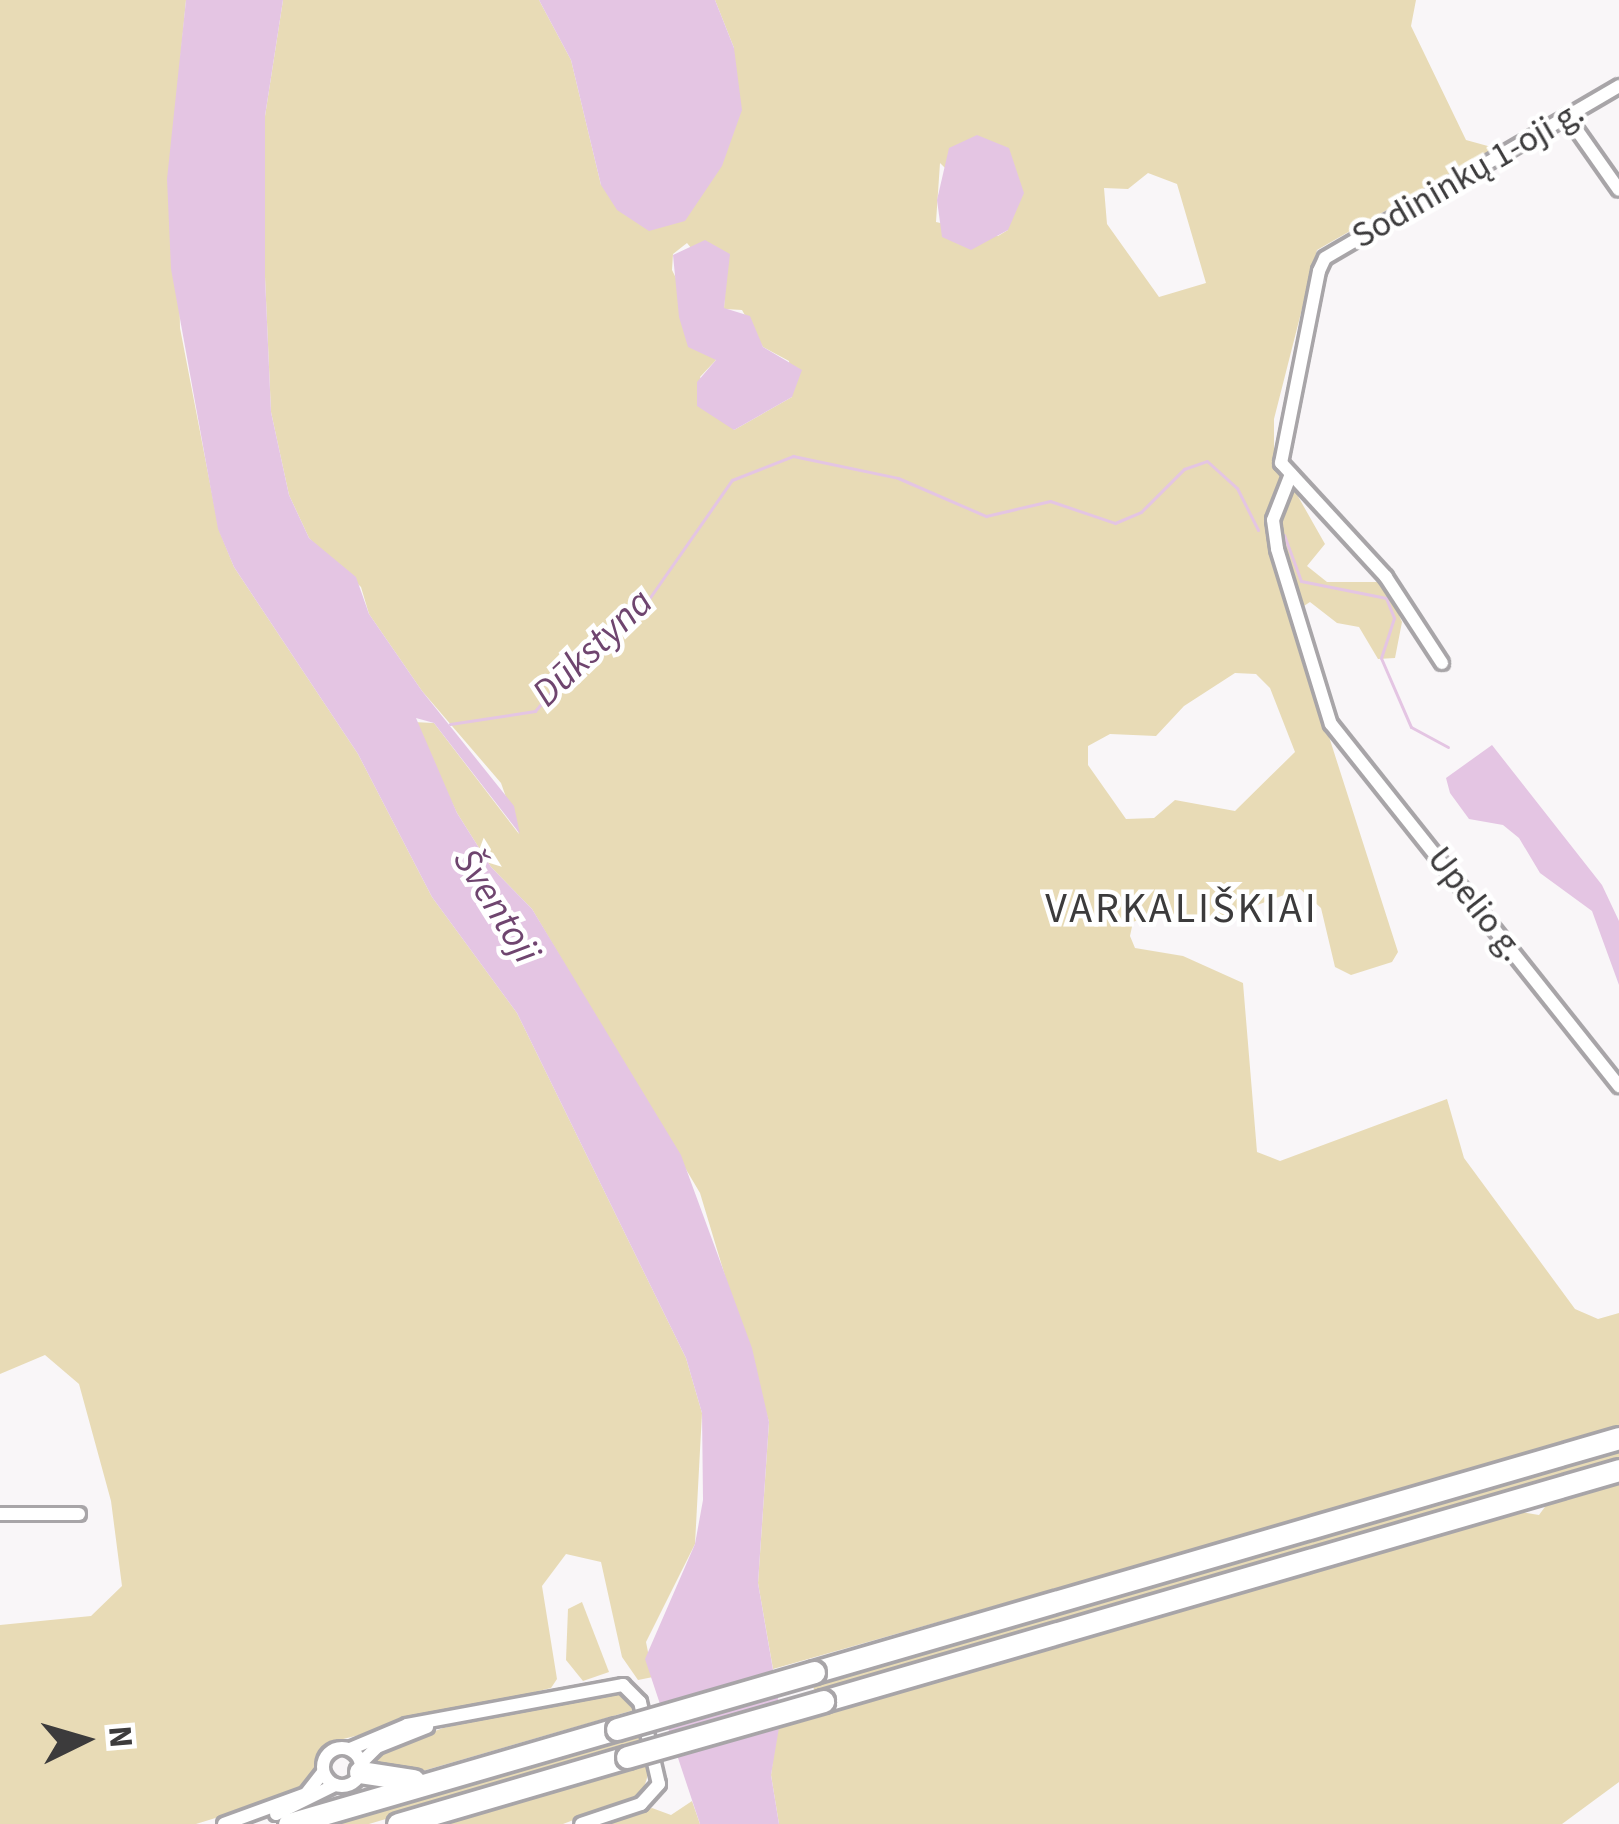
<!DOCTYPE html>
<html>
<head>
<meta charset="utf-8">
<style>
  body { margin:0 }
  #map { position:relative; width:1619px; height:1824px; overflow:hidden; background:#f9f6f8; font-family:"Source Sans 3",sans-serif }
  div>[style] { position:absolute }
  [style*='--x'] { left:calc(var(--x)*1px); top:calc(var(--y)*1px); width:calc(var(--w)*1px); rotate:calc(var(--a)*1deg) }
  .green>* { inset:0; background:#e8dbb6 }
  .water>* { inset:0; background:#e4c5e3 }
  .stream>* { height:3px; margin:-1.5px; padding:0 1.5px; transform-origin:1.5px; border-radius:1.5px; background:#e4c5e3 }
  .roads { filter:drop-shadow(3px 0 #a8a5a8) drop-shadow(-3px 0 #a8a5a8) drop-shadow(0 3px #a8a5a8) drop-shadow(0 -3px #a8a5a8) }
  .minor>* { height:12px; margin:-6px; padding:0 6px; transform-origin:6px; border-radius:6px; background:#fff }
  .minor>.ring { margin:-6px; padding:0; box-sizing:content-box; background:none; border:12px solid #fff; border-radius:50% }
  .motorway>* { height:21px; margin:-10.5px; padding:0 10.5px; transform-origin:10.5px; border-radius:10.5px; background:#fff }
  .bridges { filter:drop-shadow(3px 0 #a8a5a8) drop-shadow(-3px 0 #a8a5a8) drop-shadow(0 3px #a8a5a8) drop-shadow(0 -3px #a8a5a8) }
  .motorway-bridge>* { height:21px; margin:-10.5px; padding:0 10.5px; transform-origin:10.5px; border-radius:10.5px; background:#fff }
  span { translate:-50% -50%; white-space:nowrap; text-align:center; line-height:1.15; -webkit-text-stroke:9px #fff; paint-order:stroke }
  .street-label { font-size:36px; color:#3c3b3c }
  .water-label { font-size:39px; color:#6f456f; font-style:italic }
  .quarter-label { font-size:42px; color:#3c3b3c; letter-spacing:3px }
  .north { position:absolute; left:24px; top:1680px; width:120px; height:120px; -webkit-text-stroke:9px #fff; paint-order:stroke; rotate:85deg; font-size:33px; font-weight:700; line-height:48px; text-align:center; color:#3c3b3c }
  .north::after { content:''; display:block; margin:auto; width:42px; height:54px; background:#3c3b3c; clip-path:polygon(50% 0,100% 100%,50% 72%,0 100%) }
</style>
</head>
<body>
<div id="map">
  <div class="green">
    <div style="clip-path:polygon(0 0,186px 0,176px 105px,180px 328px,219px 530px,234px 567px,358px 754px,432px 897px,517px 1013px,686px 1358px,702px 1413px,695px 1544px,646px 1642px,653px 1677px,638px 1680px,622px 1657px,601px 1562px,566px 1554px,542px 1586px,557px 1679px,551px 1688px,335px 1741px,300px 1792px,196px 1824px,0 1824px,0 1625px,91px 1616px,122px 1586px,111px 1501px,79px 1384px,45px 1355px,0 1374px)"></div>
    <div style="clip-path:polygon(evenodd,283px 0,539px 0,571px 60px,601px 185px,734px 48px,715px 0,1416px 0,1411px 26px,1466px 140px,1495px 148px,1317px 250px,1274px 419px,1274px 454px,1325px 544px,1307px 566px,1327px 582px,1384px 582px,1402px 622px,1395px 658px,1378px 659px,1359px 627px,1337px 623px,1310px 602px,1290px 615px,1398px 952px,1392px 962px,1351px 975px,1335px 967px,1321px 908px,1300px 889px,1222px 918px,1155px 913px,1133px 922px,1130px 936px,1135px 948px,1183px 956px,1243px 983px,1257px 1152px,1280px 1161px,1447px 1099px,1464px 1158px,1575px 1309px,1598px 1319px,1619px 1313px,1619px 1428px,773px 1669px,758px 1583px,769px 1422px,700px 1193px,532px 909px,491px 867px,457px 813px,413px 722px,434px 723px,519px 834px,501px 783px,422px 691px,369px 614px,361px 587px,309px 538px,289px 495px,271px 412px,265px 277px,265px 116px,283px 0,940px 163px,1008px 230px,998px 236px,936px 222px,940px 163px,283px 0,1148px 173px,1177px 184px,1206px 283px,1159px 297px,1107px 224px,1104px 188px,1128px 189px,1148px 173px,283px 0,687px 243px,725px 289px,724px 309px,742px 310px,763px 347px,789px 361px,792px 397px,734px 430px,700px 377px,716px 360px,672px 270px,673px 254px,687px 243px,283px 0,1235px 673px,1256px 674px,1270px 688px,1295px 752px,1235px 811px,1175px 800px,1154px 818px,1126px 819px,1088px 765px,1088px 746px,1110px 734px,1156px 736px,1184px 706px,1235px 673px)"></div>
    <div style="clip-path:polygon(1619px 1446px,1619px 1461px,815px 1693px,812px 1682px)"></div>
    <div style="clip-path:polygon(1619px 1480px,1619px 1782px,1562px 1824px,779px 1824px,771px 1775px,777px 1728px,1516px 1511px,1539px 1515px,1550px 1500px)"></div>
    <div style="clip-path:polygon(582px 1602px,609px 1672px,583px 1681px,566px 1660px,568px 1609px)"></div>
    <div style="clip-path:polygon(615px 1690px,634px 1710px,419px 1772px,371px 1771px,375px 1754px,443px 1728px)"></div>
    <div style="clip-path:polygon(641px 1732px,645px 1742px,369px 1824px,313px 1824px)"></div>
    <div style="clip-path:polygon(651px 1765px,642px 1794px,563px 1824px,445px 1824px)"></div>
    <div style="clip-path:polygon(692px 1801px,700px 1824px,604px 1824px,652px 1808px,671px 1815px)"></div>
  </div>
  <div class="water">
    <div style="clip-path:polygon(186px 0,283px 0,265px 116px,265px 277px,271px 412px,289px 495px,309px 538px,356px 577px,369px 614px,422px 691px,514px 806px,520px 834px,434px 723px,416px 718px,457px 813px,491px 867px,532px 909px,681px 1155px,752px 1348px,769px 1422px,758px 1583px,781px 1716px,771px 1775px,779px 1824px,700px 1824px,645px 1659px,695px 1544px,703px 1500px,702px 1413px,686px 1358px,517px 1013px,432px 897px,358px 754px,234px 567px,218px 529px,171px 269px,167px 179px)"></div>
    <div style="clip-path:polygon(539px 0,715px 0,734px 48px,742px 110px,722px 166px,685px 221px,649px 231px,617px 210px,601px 185px,571px 60px)"></div>
    <div style="clip-path:polygon(977px 135px,1009px 148px,1024px 193px,1008px 230px,971px 250px,942px 237px,937px 200px,949px 148px)"></div>
    <div style="clip-path:polygon(705px 240px,730px 254px,724px 308px,750px 316px,763px 347px,802px 370px,792px 397px,734px 430px,697px 406px,697px 382px,716px 360px,688px 347px,679px 317px,673px 255px)"></div>
    <div style="clip-path:polygon(1492px 745px,1602px 885px,1619px 921px,1619px 985px,1592px 911px,1540px 873px,1519px 838px,1503px 825px,1469px 819px,1450px 793px,1446px 778px)"></div>
  </div>
  <div class="stream">
    <div style="--x:1284;--y:535;--w:49;--a:69.7"></div>
    <div style="--x:1301;--y:581;--w:87;--a:11.3"></div>
    <div style="--x:1386;--y:598;--w:22;--a:68"></div>
    <div style="--x:1394;--y:618;--w:42;--a:108"></div>
    <div style="--x:1381;--y:658;--w:75;--a:66.5"></div>
    <div style="--x:1411;--y:727;--w:42;--a:28.4"></div>
    <div style="--x:450;--y:724;--w:86;--a:-8.7"></div>
    <div style="--x:535;--y:711;--w:91;--a:-49.5"></div>
    <div style="--x:594;--y:642;--w:50;--a:-31.2"></div>
    <div style="--x:637;--y:616;--w:166;--a:-55.1"></div>
    <div style="--x:732;--y:480;--w:66;--a:-21.5"></div>
    <div style="--x:793;--y:456;--w:107;--a:11.8"></div>
    <div style="--x:898;--y:478;--w:96;--a:23.4"></div>
    <div style="--x:986;--y:516;--w:66;--a:-13.2"></div>
    <div style="--x:1050;--y:501;--w:69;--a:18.7"></div>
    <div style="--x:1115;--y:523;--w:28;--a:-23"></div>
    <div style="--x:1141;--y:512;--w:61;--a:-45"></div>
    <div style="--x:1184;--y:469;--w:24;--a:-19"></div>
    <div style="--x:1207;--y:461;--w:40;--a:42"></div>
    <div style="--x:1237;--y:488;--w:47;--a:63.4"></div>
  </div>
  <div class="roads">
    <div class="minor">
      <div style="--x:1567;--y:116;--w:90;--a:54.9"></div>
      <div style="--x:1291;--y:474;--w:49;--a:111.4"></div>
      <div style="--x:1273;--y:520;--w:29;--a:82"></div>
      <div style="--x:1277;--y:549;--w:183;--a:72.9"></div>
      <div style="--x:1331;--y:724;--w:463;--a:51.5"></div>
      <div style="--x:1442;--y:663;--w:103;--a:-123.1"></div>
      <div style="--x:1386;--y:577;--w:155;--a:-132.6"></div>
      <div style="--x:1281;--y:463;--w:196;--a:-78.8"></div>
      <div style="--x:1319;--y:271;--w:14;--a:-65"></div>
      <div style="--x:1325;--y:258;--w:341;--a:-30.3"></div>
      <div style="--x:0;--y:1514;--w:79;--a:0"></div>
      <div class="ring" style="left:323px;top:1748px;width:26px;height:26px"></div>
      <div style="--x:350;--y:1749;--w:62;--a:-22.8"></div>
      <div style="--x:407;--y:1725;--w:220;--a:-10.5"></div>
      <div style="--x:623;--y:1685;--w:24;--a:45"></div>
      <div style="--x:640;--y:1702;--w:84;--a:77"></div>
      <div style="--x:659;--y:1784;--w:27;--a:132"></div>
      <div style="--x:641;--y:1804;--w:63;--a:161.6"></div>
      <div style="--x:361;--y:1763;--w:23;--a:-45"></div>
      <div style="--x:377;--y:1747;--w:54;--a:-21.8"></div>
      <div style="--x:276;--y:1814;--w:66;--a:-26.2"></div>
      <div style="--x:224;--y:1824;--w:87;--a:-20.1"></div>
      <div style="--x:306;--y:1794;--w:28;--a:-52"></div>
    </div>
    <div class="motorway">
      <div style="--x:814;--y:1672;--w:838;--a:-16.21"></div>
      <div style="--x:823;--y:1701;--w:829;--a:-16.18"></div>
      <div style="--x:360;--y:1772;--w:54;--a:8.6"></div>
      <div style="--x:289;--y:1824;--w:341;--a:-16.2"></div>
      <div style="--x:398;--y:1824;--w:239;--a:-16.3"></div>
    </div>
  </div>
  <div class="bridges">
    <div class="motorway-bridge">
      <div style="--x:617;--y:1729;--w:205;--a:-16.1"></div>
      <div style="--x:627;--y:1757;--w:204;--a:-15.9"></div>
    </div>
  </div>
  <div class="street-label">
    <span style="left:1468px;top:174px;rotate:-30deg">Sodininkų 1-oji g.</span>
    <span style="left:1476px;top:904px;rotate:52deg">Upelio g.</span>
  </div>
  <div class="water-label">
    <span style="left:593px;top:648px;rotate:-44deg">Dūkstyna</span>
    <span style="left:496px;top:906px;rotate:58deg">Šventoji</span>
  </div>
  <div class="quarter-label">
    <span style="left:1182px;top:909px">VARKALIŠKIAI</span>
  </div>
  <div class="north">N</div>
</div>
</body>
</html>
